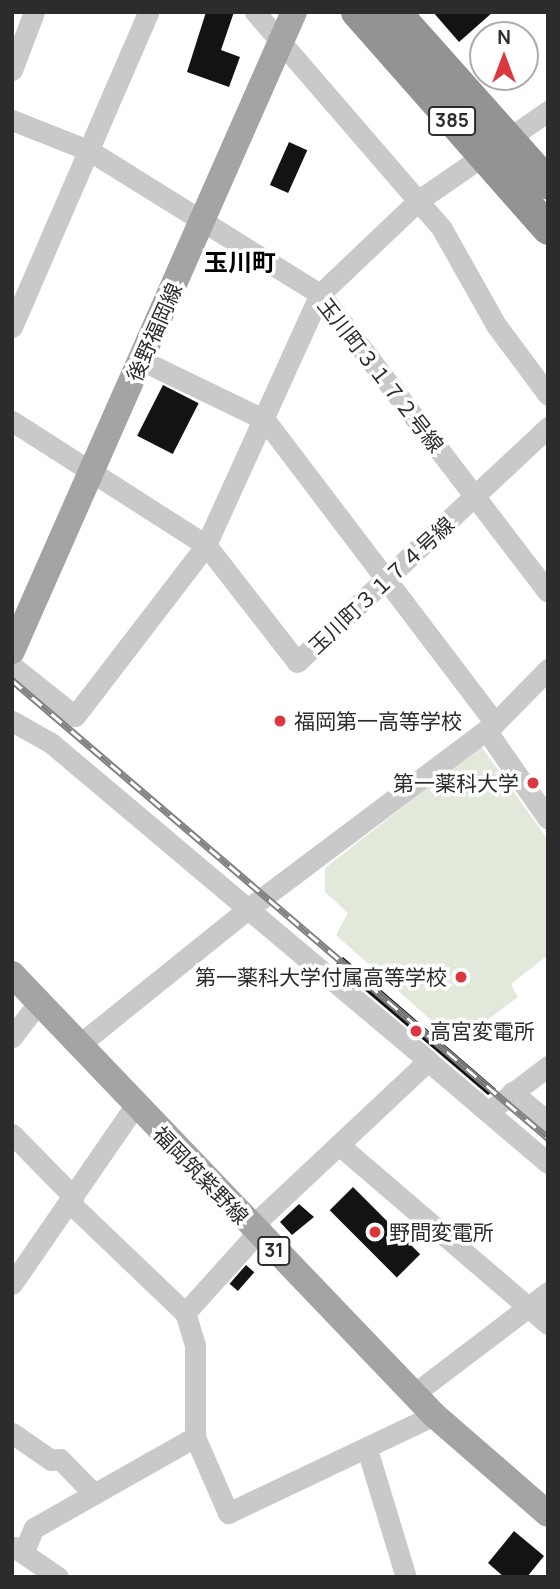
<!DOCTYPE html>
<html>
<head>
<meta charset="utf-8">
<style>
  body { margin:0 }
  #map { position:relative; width:560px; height:1589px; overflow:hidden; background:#fff; font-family:Manrope,"Noto Sans JP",sans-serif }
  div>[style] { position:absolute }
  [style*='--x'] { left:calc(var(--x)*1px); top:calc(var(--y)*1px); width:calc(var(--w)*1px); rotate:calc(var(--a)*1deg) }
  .green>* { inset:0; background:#e2e9da }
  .building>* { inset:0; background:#131313; transform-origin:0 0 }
  .minor>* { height:21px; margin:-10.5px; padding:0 10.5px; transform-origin:10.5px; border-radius:10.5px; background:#c9c9c9 }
  .major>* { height:26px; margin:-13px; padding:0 13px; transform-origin:13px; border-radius:13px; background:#a4a4a4 }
  .highway>* { height:32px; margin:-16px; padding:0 16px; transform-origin:16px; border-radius:16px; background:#939393 }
  .rail>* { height:7px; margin-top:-3.5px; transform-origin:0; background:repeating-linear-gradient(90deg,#fff 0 13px,#818181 0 26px); box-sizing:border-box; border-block:2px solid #818181 }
  .dots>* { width:19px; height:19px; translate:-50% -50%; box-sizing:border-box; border:4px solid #fff; border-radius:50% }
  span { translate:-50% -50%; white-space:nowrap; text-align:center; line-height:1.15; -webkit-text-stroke:7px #fff; paint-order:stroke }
  .shield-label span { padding:2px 5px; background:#fff; border:2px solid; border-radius:5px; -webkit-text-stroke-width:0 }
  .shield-label { font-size:19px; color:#2c2c2c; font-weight:700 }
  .street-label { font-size:21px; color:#2c2c2c }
  .poi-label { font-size:21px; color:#2c2c2c }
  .left { translate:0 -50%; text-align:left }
  .right { translate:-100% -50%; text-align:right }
  .quarter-label { font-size:24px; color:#000; font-weight:700 }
  .frame { position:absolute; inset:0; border:14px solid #2c2c2c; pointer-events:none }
  .north { position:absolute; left:469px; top:21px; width:70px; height:70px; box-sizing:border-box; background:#fff; border:2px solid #ababab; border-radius:50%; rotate:0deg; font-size:19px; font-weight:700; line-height:28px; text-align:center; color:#2c2c2c }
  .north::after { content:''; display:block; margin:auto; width:24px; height:32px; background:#da373e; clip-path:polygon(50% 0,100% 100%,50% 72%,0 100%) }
</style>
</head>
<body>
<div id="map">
  <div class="green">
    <div style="clip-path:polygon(481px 746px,548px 840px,548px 955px,511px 984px,518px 997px,478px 1027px,433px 1022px,336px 935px,348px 913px,325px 892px,325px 868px)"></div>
  </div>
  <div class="building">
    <div style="clip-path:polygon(206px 12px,234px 12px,221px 50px,240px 57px,229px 87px,187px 72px)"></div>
    <div style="clip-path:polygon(433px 12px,493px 12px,459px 42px)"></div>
    <div style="left:289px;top:142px;width:20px;height:47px;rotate:24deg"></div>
    <div style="left:163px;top:385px;width:40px;height:57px;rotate:27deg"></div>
    <div style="clip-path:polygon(343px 957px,496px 1089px,488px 1095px,335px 965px)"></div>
    <div style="left:353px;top:1187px;width:95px;height:33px;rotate:45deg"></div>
    <div style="clip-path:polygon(299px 1204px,314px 1217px,292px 1235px,280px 1222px)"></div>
    <div style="left:246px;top:1265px;width:11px;height:25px;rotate:41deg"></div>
    <div style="clip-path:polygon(514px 1531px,544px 1556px,527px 1577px,504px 1577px,488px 1563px)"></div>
  </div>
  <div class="minor">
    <div style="--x:255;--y:12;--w:286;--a:49.2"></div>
    <div style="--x:442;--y:229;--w:110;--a:60.6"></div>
    <div style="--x:496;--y:325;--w:87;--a:53.4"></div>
    <div style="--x:12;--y:70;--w:62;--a:-69.2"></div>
    <div style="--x:12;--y:120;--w:84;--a:21.7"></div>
    <div style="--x:90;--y:151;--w:271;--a:31.9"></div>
    <div style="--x:320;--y:294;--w:375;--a:52.6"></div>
    <div style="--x:12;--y:327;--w:343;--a:-66.6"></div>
    <div style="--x:141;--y:360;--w:138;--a:25.8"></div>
    <div style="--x:265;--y:420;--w:380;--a:52.8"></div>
    <div style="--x:12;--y:421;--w:230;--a:32.6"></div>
    <div style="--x:206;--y:545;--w:148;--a:52.1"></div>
    <div style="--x:297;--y:662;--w:344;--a:-43.1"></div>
    <div style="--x:12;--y:666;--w:80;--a:38.4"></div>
    <div style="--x:75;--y:716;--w:215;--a:-52.5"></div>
    <div style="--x:206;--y:545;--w:276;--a:-65.6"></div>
    <div style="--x:320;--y:294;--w:137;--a:-43.5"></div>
    <div style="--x:419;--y:200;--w:157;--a:-34.6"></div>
    <div style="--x:12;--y:721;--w:45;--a:29.4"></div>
    <div style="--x:51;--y:743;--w:493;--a:40.1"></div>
    <div style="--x:486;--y:730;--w:108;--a:55.1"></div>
    <div style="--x:12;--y:1037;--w:44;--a:-52.4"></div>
    <div style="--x:80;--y:1044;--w:217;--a:-38.8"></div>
    <div style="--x:249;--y:908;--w:308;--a:-36.9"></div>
    <div style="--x:495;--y:723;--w:76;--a:-45.5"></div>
    <div style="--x:512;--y:1092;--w:47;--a:39.8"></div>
    <div style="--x:488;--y:1112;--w:76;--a:-37.5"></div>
    <div style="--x:12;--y:1134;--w:88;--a:45.5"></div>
    <div style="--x:339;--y:1145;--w:275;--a:40.6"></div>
    <div style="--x:70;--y:1203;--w:159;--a:43.7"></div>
    <div style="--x:251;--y:1227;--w:243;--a:-43.2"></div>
    <div style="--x:428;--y:1061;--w:157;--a:40.4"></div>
    <div style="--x:12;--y:1284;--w:216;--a:-55.4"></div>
    <div style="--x:415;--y:1393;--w:167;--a:-37.2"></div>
    <div style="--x:12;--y:1433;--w:47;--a:34.7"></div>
    <div style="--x:51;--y:1460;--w:9;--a:-6"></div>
    <div style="--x:60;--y:1459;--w:49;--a:45.8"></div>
    <div style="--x:195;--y:1437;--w:83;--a:66.5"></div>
    <div style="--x:228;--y:1513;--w:228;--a:-25.4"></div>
    <div style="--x:367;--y:1449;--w:134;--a:73.1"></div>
    <div style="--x:14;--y:1547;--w:53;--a:34.3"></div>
    <div style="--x:24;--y:1551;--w:25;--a:-67"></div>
    <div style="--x:34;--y:1528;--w:185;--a:-29.5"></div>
    <div style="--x:195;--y:1437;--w:92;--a:-90"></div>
    <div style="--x:195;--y:1345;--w:34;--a:-107"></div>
    <div style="--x:185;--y:1313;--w:108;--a:-48"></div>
  </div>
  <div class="major">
    <div style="--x:12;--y:651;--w:698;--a:-66.19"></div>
    <div style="--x:12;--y:974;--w:610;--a:46.26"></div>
    <div style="--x:434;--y:1415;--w:151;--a:41"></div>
  </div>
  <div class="highway">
    <div style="--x:357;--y:12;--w:289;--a:48.6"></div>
    <div style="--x:395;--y:12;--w:230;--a:48.3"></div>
  </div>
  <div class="rail">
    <div style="--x:12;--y:680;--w:705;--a:40.51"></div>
  </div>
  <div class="dots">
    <div style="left:280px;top:721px;background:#da373e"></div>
    <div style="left:533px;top:783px;background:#da373e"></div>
    <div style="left:461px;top:977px;background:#da373e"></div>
    <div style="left:416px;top:1031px;background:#da373e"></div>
    <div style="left:375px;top:1232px;background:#da373e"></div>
  </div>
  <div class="shield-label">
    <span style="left:452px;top:121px">385</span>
    <span style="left:274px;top:1251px">31</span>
  </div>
  <div class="street-label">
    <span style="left:154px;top:332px;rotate:-66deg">後野福岡線</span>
    <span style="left:381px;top:375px;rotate:52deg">玉川町３１７２号線</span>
    <span style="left:381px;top:585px;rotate:-43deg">玉川町３１７４号線</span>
    <span style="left:201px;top:1175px;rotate:46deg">福岡筑紫野線</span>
  </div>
  <div class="poi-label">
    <span class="left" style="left:294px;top:721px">福岡第一高等学校</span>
    <span class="right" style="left:519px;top:783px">第一薬科大学</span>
    <span class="right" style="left:447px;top:977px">第一薬科大学付属高等学校</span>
    <span class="left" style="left:430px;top:1031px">高宮変電所</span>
    <span class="left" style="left:389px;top:1232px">野間変電所</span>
  </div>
  <div class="quarter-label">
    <span style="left:240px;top:262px">玉川町</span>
  </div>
  <div class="frame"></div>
  <div class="north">N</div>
</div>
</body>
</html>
